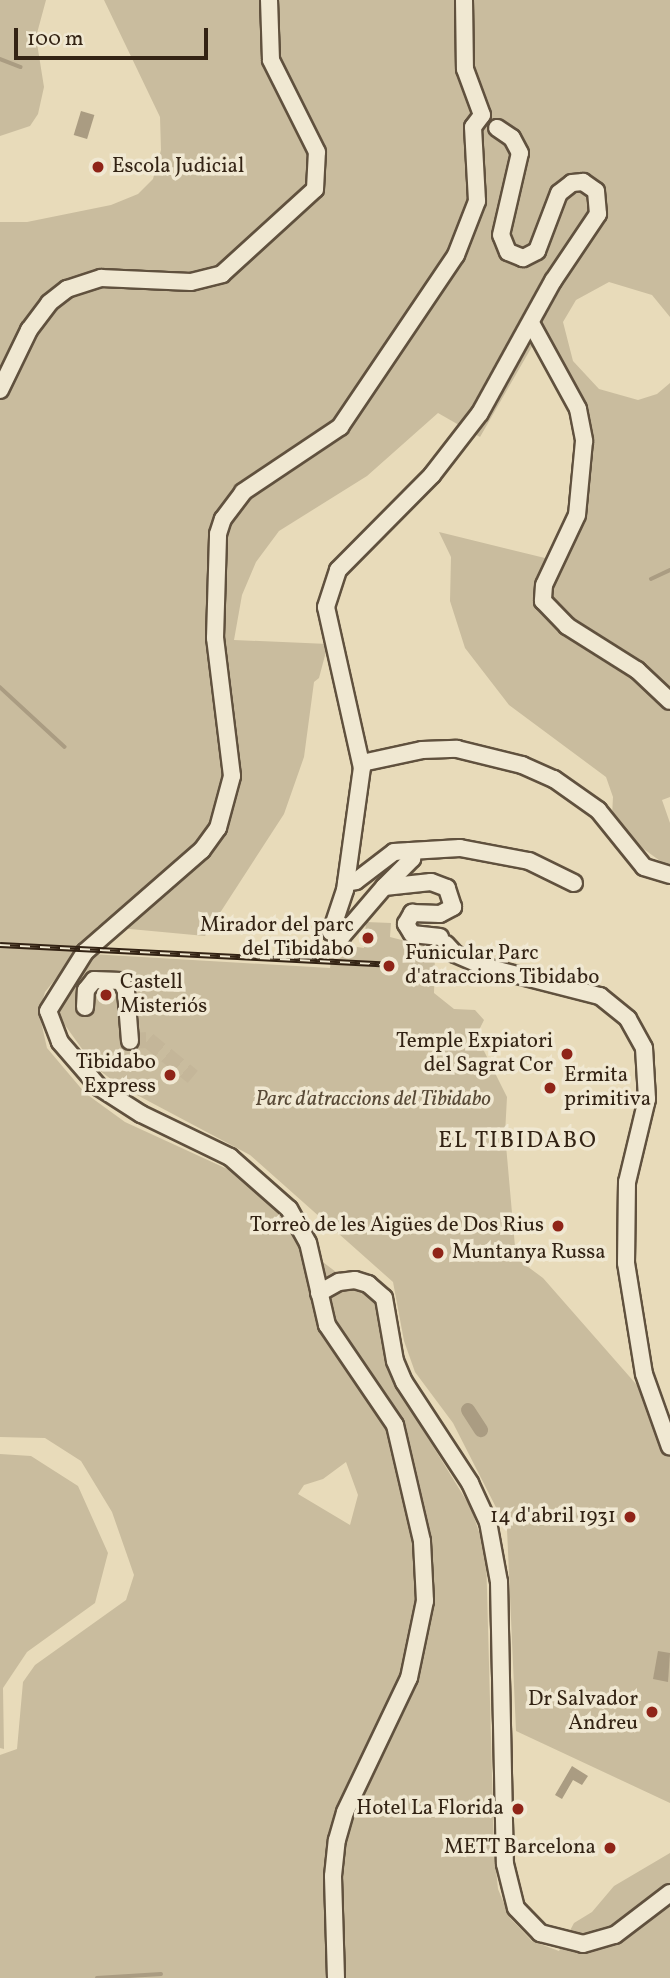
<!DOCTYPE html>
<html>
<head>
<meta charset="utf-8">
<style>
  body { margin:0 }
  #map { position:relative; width:670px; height:1978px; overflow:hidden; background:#e8dbba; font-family:Vollkorn,serif }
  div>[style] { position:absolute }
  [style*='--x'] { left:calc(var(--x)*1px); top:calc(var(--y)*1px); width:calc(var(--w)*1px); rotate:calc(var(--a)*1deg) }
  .green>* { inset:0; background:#c9bc9e }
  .water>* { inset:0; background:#aa9c82; transform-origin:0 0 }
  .stream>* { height:3.5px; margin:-1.75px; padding:0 1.75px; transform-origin:1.75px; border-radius:1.75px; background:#aa9c82 }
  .canal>* { height:14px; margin:-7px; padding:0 7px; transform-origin:7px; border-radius:7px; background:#aa9c82 }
  .minor-tunnel>* { height:16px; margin-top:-8px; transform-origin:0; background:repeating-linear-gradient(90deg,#c4b699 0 16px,transparent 0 24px) }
  .roads { filter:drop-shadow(2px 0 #60513e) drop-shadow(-2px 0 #60513e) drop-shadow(0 2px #60513e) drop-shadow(0 -2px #60513e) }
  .minor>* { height:16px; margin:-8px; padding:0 8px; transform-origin:8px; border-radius:8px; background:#f0e8d2 }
  .rail>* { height:6px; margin-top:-3px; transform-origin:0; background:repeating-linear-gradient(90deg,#f0e8d2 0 10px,#332314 0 20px); box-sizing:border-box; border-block:2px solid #332314 }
  .dots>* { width:19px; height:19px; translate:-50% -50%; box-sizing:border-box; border:4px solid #f0e8d2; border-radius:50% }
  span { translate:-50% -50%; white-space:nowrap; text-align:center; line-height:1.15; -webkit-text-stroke:7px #f0e8d2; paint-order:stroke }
  .poi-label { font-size:21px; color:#332314 }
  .left { translate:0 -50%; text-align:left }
  .right { translate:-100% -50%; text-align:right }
  .park-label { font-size:21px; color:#584936; font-style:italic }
  .neighbourhood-label { font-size:23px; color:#332314; letter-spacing:2px }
  .scale { position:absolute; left:14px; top:28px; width:194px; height:32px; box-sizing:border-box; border:4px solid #332314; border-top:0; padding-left:9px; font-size:21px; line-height:24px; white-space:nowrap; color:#332314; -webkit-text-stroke:5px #f0e8d2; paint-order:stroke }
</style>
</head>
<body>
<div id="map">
  <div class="green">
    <div style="clip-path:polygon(0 0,46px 0,36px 37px,44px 87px,38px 114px,30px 126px,0 136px)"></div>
    <div style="clip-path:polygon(evenodd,104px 0,670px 0,670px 317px,652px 295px,609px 282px,576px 300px,563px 322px,573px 361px,599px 389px,638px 400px,657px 394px,670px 383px,670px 797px,662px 800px,670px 823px,670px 868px,638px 845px,612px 816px,613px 797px,606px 777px,509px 705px,465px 648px,450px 601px,451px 557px,439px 532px,549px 559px,570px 517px,578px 444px,570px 406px,534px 343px,480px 437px,438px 413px,367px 476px,279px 531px,256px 562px,242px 595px,234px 640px,328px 644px,319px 678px,314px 682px,304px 757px,284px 814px,205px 936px,98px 926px,45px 992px,39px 1013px,47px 1048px,85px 1093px,125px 1122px,236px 1173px,285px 1217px,302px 1246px,349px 1282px,367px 1287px,378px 1301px,387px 1364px,399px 1391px,471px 1508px,486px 1553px,494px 1850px,498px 1889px,510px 1918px,532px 1941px,559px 1951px,574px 1923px,592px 1912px,614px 1886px,670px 1853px,670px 1978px,0 1978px,0 1755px,17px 1749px,23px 1682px,35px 1665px,126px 1600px,134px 1575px,112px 1512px,81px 1461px,45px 1438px,0 1437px,0 222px,27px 222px,111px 205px,138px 194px,153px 179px,161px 150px,160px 117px,104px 0,346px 1462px,358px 1495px,350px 1525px,298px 1494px,304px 1485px,323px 1479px,346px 1462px)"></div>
    <div style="clip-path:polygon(366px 922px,391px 923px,390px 937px,429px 947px,435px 953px,434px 993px,454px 1009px,475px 1010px,484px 1020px,479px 1030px,480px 1043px,507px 1097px,505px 1134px,516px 1258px,543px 1278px,650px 1400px,670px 1453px,670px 1803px,516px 1731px,507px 1529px,453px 1423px,415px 1372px,404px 1341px,393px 1282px,250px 1155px,120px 1086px,95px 1067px,57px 1014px,57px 1007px,91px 954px,330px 968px,332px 954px,355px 956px,357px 947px,364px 948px)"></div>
    <div style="clip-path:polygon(0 1454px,31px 1456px,78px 1486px,108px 1553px,95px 1603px,27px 1652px,3px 1688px,4px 1749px,0 1748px)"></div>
  </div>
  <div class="water">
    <div style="left:81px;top:111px;width:14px;height:25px;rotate:17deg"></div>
    <div style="clip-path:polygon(658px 1651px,670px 1653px,668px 1682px,653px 1679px)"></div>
    <div style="clip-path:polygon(572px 1766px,588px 1776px,582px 1785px,573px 1780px,562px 1799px,555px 1795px)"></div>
  </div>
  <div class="stream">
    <div style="--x:0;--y:59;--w:22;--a:21"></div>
    <div style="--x:651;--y:579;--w:21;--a:-25"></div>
    <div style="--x:0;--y:687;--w:88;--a:42.7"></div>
    <div style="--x:97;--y:1978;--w:64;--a:-3.6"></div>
  </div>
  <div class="canal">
    <div style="--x:468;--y:1410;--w:24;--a:57"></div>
  </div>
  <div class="minor-tunnel">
    <div style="--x:130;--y:1041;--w:18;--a:-3"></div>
    <div style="--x:148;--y:1040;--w:58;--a:39.4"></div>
  </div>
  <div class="roads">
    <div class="minor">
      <div style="--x:464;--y:0;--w:69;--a:89.2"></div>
      <div style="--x:465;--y:69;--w:49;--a:69.7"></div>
      <div style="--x:531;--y:323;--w:98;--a:61.3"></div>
      <div style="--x:578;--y:409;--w:33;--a:79"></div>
      <div style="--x:584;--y:441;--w:74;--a:95.4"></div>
      <div style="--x:577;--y:515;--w:77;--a:115.2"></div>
      <div style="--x:544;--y:585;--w:16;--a:94"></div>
      <div style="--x:543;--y:601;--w:35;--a:46"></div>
      <div style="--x:567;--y:626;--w:83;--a:32.2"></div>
      <div style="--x:637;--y:670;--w:45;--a:43.2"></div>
      <div style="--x:0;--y:390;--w:67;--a:-64.2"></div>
      <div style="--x:29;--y:330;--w:34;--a:-53"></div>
      <div style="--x:49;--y:303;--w:23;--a:-38"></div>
      <div style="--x:67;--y:289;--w:36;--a:-18"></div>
      <div style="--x:101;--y:278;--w:90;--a:2.5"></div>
      <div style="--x:191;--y:282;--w:32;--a:-14"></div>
      <div style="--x:222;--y:274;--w:126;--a:-42.4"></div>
      <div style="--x:315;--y:189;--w:37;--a:-87"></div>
      <div style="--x:317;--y:152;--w:103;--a:-116.6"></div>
      <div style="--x:271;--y:60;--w:60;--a:-91.9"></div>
      <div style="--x:362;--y:763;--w:61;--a:-12.2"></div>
      <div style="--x:422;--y:750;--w:35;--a:-2"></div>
      <div style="--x:457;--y:749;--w:67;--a:13.8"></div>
      <div style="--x:522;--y:765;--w:35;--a:24"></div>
      <div style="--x:554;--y:779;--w:54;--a:35.2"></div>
      <div style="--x:598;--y:810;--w:73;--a:51.1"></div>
      <div style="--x:644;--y:867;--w:27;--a:17"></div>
      <div style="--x:346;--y:883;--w:10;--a:-11"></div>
      <div style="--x:356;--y:881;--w:48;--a:-37.3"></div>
      <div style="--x:394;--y:852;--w:16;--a:-4"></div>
      <div style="--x:384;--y:887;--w:40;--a:-45"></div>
      <div style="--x:412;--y:859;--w:8;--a:-104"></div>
      <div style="--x:410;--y:851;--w:50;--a:-3.4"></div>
      <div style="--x:460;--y:848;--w:70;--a:10.7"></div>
      <div style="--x:529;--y:861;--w:50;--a:26.1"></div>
      <div style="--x:440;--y:937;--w:28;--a:-174"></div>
      <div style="--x:412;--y:934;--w:12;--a:-121"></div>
      <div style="--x:406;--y:924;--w:13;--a:-61"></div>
      <div style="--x:412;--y:913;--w:28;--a:2"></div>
      <div style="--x:440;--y:914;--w:15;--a:-28"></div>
      <div style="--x:453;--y:907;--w:20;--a:-108"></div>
      <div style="--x:447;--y:888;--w:17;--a:-159"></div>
      <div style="--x:431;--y:882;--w:47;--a:173.9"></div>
      <div style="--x:384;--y:887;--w:65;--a:130.6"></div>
      <div style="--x:342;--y:936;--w:12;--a:-160"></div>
      <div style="--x:331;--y:932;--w:44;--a:-71.6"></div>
      <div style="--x:345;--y:890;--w:123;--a:-82.1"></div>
      <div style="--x:362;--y:768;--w:165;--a:-102.6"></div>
      <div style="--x:326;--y:607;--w:39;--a:-72"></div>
      <div style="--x:338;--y:570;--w:134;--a:-45.3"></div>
      <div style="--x:432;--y:475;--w:78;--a:-52.3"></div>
      <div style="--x:480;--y:413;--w:151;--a:-61.1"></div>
      <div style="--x:553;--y:281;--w:81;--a:-56.1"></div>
      <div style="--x:598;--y:214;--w:23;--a:-95"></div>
      <div style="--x:596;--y:191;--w:16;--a:-145"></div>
      <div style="--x:583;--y:182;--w:11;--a:175"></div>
      <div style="--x:572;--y:183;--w:16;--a:142"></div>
      <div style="--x:559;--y:193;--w:62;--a:110.8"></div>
      <div style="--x:537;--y:251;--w:16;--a:153"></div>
      <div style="--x:523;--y:258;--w:16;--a:-158"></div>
      <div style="--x:508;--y:252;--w:18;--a:-112"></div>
      <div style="--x:501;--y:235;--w:84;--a:-77"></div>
      <div style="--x:520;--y:153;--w:17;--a:-118"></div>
      <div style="--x:512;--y:138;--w:18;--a:-146"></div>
      <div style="--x:446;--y:944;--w:13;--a:48"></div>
      <div style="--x:455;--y:954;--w:34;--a:23"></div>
      <div style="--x:486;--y:967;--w:118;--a:14.3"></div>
      <div style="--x:600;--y:996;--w:36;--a:39"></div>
      <div style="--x:628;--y:1019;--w:33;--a:61"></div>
      <div style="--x:644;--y:1048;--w:51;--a:86.6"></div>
      <div style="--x:647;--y:1099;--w:85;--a:103.5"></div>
      <div style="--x:627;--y:1182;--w:81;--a:90.7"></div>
      <div style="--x:626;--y:1263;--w:112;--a:80.8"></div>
      <div style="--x:644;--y:1374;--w:77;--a:70.4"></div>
      <div style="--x:85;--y:1007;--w:17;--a:-87"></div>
      <div style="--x:86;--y:990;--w:13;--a:-51"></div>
      <div style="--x:94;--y:980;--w:27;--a:2"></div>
      <div style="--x:121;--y:981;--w:11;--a:63"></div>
      <div style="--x:126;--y:991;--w:50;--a:85.4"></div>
      <div style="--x:319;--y:1293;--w:23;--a:-29"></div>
      <div style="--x:339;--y:1282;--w:16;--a:-7"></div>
      <div style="--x:355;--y:1280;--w:14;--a:17"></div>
      <div style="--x:368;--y:1284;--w:21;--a:41"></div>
      <div style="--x:384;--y:1298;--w:64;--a:80.1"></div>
      <div style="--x:395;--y:1361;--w:23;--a:67"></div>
      <div style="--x:404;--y:1382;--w:121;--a:56.8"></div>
      <div style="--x:470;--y:1483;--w:43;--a:65.2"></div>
      <div style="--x:488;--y:1522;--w:61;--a:79.6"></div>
      <div style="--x:499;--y:1582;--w:282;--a:88.8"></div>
      <div style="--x:505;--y:1864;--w:45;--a:76"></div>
      <div style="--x:516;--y:1908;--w:35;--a:46"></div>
      <div style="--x:540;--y:1933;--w:44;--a:14.3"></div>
      <div style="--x:583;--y:1944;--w:33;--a:-16"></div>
      <div style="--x:615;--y:1935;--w:69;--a:-37.4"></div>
      <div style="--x:336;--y:1978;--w:102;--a:-91.7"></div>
      <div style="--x:333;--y:1876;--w:36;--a:-84"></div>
      <div style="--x:337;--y:1840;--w:29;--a:-74"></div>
      <div style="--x:345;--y:1812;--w:148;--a:-64.5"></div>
      <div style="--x:409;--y:1678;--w:79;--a:-78.3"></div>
      <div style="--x:425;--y:1601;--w:60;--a:-92.9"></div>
      <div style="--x:422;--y:1541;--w:119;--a:-103.1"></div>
      <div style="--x:395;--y:1425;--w:121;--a:-124.2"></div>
      <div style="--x:327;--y:1325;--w:84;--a:-103"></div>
      <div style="--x:308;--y:1243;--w:39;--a:-119"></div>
      <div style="--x:289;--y:1209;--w:79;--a:-138.6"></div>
      <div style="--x:230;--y:1157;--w:99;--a:-154.2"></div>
      <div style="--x:141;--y:1114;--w:50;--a:-147.3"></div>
      <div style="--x:99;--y:1087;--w:60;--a:-130.9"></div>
      <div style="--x:60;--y:1042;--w:33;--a:-111"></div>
      <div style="--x:48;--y:1011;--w:70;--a:-57.9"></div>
      <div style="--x:85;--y:952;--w:155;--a:-41.1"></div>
      <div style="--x:202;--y:850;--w:27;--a:-54"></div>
      <div style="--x:218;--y:828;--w:54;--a:-74.9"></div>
      <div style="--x:232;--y:776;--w:139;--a:-97"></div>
      <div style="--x:215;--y:638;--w:104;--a:-88.3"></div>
      <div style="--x:218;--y:534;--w:16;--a:-72"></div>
      <div style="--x:223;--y:519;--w:34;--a:-53"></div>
      <div style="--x:243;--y:492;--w:117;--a:-33.8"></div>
      <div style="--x:340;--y:427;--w:207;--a:-56"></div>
      <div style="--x:456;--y:255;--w:58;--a:-68.7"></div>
      <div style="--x:477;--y:201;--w:74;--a:-93.1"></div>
      <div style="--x:473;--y:127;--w:15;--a:-53"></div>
    </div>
  </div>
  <div class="rail">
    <div style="--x:0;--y:945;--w:381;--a:2.9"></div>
  </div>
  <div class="dots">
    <div style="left:98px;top:167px;background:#8f2418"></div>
    <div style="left:368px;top:938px;background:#8f2418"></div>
    <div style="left:389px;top:966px;background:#8f2418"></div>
    <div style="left:106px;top:995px;background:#8f2418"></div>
    <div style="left:567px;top:1054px;background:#8f2418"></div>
    <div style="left:170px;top:1075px;background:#8f2418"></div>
    <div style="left:550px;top:1088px;background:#8f2418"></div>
    <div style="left:558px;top:1226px;background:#8f2418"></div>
    <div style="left:438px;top:1253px;background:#8f2418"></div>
    <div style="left:630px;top:1517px;background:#8f2418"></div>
    <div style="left:652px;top:1712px;background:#8f2418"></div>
    <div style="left:518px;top:1809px;background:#8f2418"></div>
    <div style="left:610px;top:1848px;background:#8f2418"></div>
  </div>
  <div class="poi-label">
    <span class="left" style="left:112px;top:167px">Escola Judicial</span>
    <span class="right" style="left:354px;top:938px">Mirador del parc<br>del Tibidabo</span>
    <span class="left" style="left:405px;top:966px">Funicular Parc<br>d'atraccions Tibidabo</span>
    <span class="left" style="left:120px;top:995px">Castell<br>Misteriós</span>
    <span class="right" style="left:553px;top:1054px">Temple Expiatori<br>del Sagrat Cor</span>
    <span class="right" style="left:156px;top:1075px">Tibidabo<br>Express</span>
    <span class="left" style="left:564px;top:1088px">Ermita<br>primitiva</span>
    <span class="right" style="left:544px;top:1226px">Torreò de les Aigües de Dos Rius</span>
    <span class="left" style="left:452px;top:1253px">Muntanya Russa</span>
    <span class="right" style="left:616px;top:1517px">14 d'abril 1931</span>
    <span class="right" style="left:638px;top:1712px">Dr Salvador<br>Andreu</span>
    <span class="right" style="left:504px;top:1809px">Hotel La Florida</span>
    <span class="right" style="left:596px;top:1848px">METT Barcelona</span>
  </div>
  <div class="park-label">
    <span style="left:373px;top:1100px">Parc d'atraccions del Tibidabo</span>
  </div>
  <div class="neighbourhood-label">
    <span style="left:518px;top:1141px">EL TIBIDABO</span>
  </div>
  <div class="scale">100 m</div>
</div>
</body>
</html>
